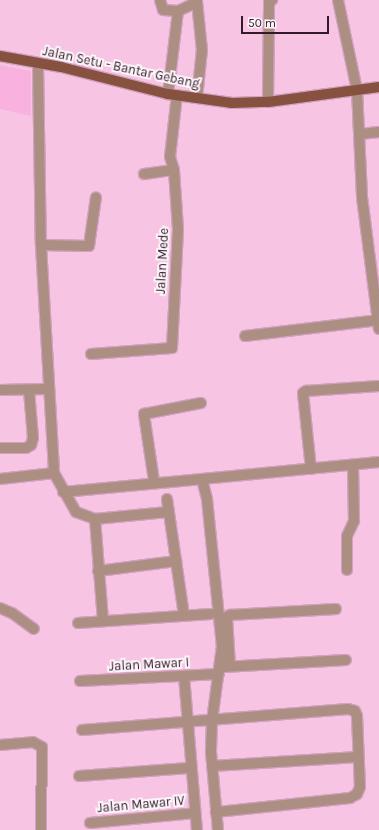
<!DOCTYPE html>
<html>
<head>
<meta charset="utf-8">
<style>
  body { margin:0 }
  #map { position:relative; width:379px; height:830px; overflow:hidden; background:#f8c4e4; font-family:Karla,sans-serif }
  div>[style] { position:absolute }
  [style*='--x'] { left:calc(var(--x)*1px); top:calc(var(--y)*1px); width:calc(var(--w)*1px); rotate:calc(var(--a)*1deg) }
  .built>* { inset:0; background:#f9b2df }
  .roads { filter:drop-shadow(1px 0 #d0a2bf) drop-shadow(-1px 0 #d0a2bf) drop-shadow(0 1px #d0a2bf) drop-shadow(0 -1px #d0a2bf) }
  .minor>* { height:10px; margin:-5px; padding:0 5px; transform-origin:5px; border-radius:5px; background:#ad8e83 }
  .major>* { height:10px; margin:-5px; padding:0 5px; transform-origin:5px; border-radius:5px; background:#86513e }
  span { translate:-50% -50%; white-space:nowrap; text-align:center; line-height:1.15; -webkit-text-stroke:4px #fcf5f9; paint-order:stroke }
  .street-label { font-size:13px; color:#321a29 }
  .scale { position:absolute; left:241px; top:16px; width:88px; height:18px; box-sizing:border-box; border:2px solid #321a29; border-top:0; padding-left:5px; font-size:12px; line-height:14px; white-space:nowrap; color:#321a29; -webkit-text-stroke:3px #fcf5f9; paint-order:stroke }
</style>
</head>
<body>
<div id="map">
  <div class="built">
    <div style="clip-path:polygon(0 65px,31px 71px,31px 116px,0 109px)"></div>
  </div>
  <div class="roads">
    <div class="minor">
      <div style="--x:160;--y:0;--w:10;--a:73"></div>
      <div style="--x:163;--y:10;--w:15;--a:4"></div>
      <div style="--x:178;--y:11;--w:84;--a:96.9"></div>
      <div style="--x:338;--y:0;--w:92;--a:78.1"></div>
      <div style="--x:357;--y:90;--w:107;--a:87.3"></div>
      <div style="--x:362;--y:197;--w:133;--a:82.7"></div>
      <div style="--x:178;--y:11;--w:21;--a:-25"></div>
      <div style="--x:197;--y:2;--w:2;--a:-90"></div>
      <div style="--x:38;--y:64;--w:181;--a:89.1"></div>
      <div style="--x:41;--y:245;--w:228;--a:86.7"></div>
      <div style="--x:54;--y:473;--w:45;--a:60.6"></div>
      <div style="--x:76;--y:512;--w:20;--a:20"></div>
      <div style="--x:95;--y:519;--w:102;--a:85.5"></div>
      <div style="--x:197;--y:98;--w:48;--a:-84.1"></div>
      <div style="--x:202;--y:50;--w:48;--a:-95.9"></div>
      <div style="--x:268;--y:102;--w:91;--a:-89.4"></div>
      <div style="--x:269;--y:11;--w:9;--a:-90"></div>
      <div style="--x:269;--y:2;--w:4;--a:-34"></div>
      <div style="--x:360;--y:134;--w:19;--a:-6"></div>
      <div style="--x:144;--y:174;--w:30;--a:-8"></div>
      <div style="--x:41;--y:245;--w:48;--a:1.2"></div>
      <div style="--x:89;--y:246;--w:49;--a:-81.9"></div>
      <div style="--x:245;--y:336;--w:135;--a:-6.8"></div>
      <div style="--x:91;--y:354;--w:81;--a:-4.2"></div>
      <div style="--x:172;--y:348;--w:119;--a:-87.1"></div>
      <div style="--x:178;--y:229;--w:59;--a:-93.9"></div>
      <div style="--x:174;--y:170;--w:14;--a:-107"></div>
      <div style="--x:170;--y:157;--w:62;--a:-83.6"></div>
      <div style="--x:0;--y:390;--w:48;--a:-1.2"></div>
      <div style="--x:0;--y:448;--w:26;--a:0"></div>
      <div style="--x:26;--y:448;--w:6;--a:-31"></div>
      <div style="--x:31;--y:445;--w:7;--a:-74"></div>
      <div style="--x:33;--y:438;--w:48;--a:-94.8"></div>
      <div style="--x:311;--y:469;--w:76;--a:-96"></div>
      <div style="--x:303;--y:393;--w:4;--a:-34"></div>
      <div style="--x:306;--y:391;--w:73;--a:-3.9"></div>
      <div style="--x:0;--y:479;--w:54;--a:-6.3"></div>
      <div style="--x:202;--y:479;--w:178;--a:-5.5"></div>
      <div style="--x:154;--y:481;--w:68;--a:-98.5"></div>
      <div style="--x:144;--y:414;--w:58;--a:-10.9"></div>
      <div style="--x:63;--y:492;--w:140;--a:-5.3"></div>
      <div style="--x:202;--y:479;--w:21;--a:76"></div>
      <div style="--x:207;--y:499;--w:148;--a:84.2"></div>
      <div style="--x:222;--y:646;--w:76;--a:97.6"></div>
      <div style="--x:212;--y:721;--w:31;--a:92"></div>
      <div style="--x:211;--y:752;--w:78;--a:84.9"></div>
      <div style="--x:167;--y:499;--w:118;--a:81.7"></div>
      <div style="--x:95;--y:519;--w:73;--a:-5.5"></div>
      <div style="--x:347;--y:570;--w:34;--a:-90"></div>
      <div style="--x:347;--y:536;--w:17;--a:-65"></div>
      <div style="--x:354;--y:521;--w:56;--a:-91"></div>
      <div style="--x:98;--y:571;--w:79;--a:-7.3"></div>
      <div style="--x:0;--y:608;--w:13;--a:23"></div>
      <div style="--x:12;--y:613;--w:27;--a:36"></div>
      <div style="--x:78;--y:623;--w:133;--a:-3.9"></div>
      <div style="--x:230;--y:666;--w:49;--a:-93.5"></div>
      <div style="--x:227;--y:617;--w:4;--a:-34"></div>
      <div style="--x:230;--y:615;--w:106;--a:-3.2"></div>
      <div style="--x:224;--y:667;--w:122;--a:-3.3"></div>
      <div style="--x:184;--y:676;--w:155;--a:85.2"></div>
      <div style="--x:80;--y:681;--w:139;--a:-2.9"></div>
      <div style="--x:82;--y:730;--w:267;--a:-4.5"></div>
      <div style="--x:348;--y:709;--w:7;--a:16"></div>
      <div style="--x:355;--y:711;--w:5;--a:68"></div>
      <div style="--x:357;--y:716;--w:71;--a:87.6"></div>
      <div style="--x:360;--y:787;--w:8;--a:113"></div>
      <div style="--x:357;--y:794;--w:8;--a:150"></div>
      <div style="--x:350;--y:798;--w:135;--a:174"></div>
      <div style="--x:0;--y:745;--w:33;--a:-5"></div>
      <div style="--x:33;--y:742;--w:10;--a:29"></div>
      <div style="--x:42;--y:747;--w:83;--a:90.7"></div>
      <div style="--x:212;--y:766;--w:146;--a:-3.5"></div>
      <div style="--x:79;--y:776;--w:110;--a:-4.2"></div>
      <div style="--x:90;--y:823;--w:105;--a:-5.4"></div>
    </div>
    <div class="major">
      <div style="--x:0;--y:56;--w:62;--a:10.2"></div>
      <div style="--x:61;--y:67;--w:110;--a:14.2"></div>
      <div style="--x:168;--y:94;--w:65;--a:8"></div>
      <div style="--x:232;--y:103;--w:36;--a:-2"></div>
      <div style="--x:268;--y:102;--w:112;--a:-7.7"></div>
    </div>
  </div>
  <div class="street-label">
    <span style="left:121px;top:68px;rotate:12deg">Jalan Setu - Bantar Gebang</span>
    <span style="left:163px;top:261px;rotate:-87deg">Jalan Mede</span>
    <span style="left:149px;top:665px;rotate:-3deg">Jalan Mawar I</span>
    <span style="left:141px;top:805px;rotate:-5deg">Jalan Mawar IV</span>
  </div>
  <div class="scale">50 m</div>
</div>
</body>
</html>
